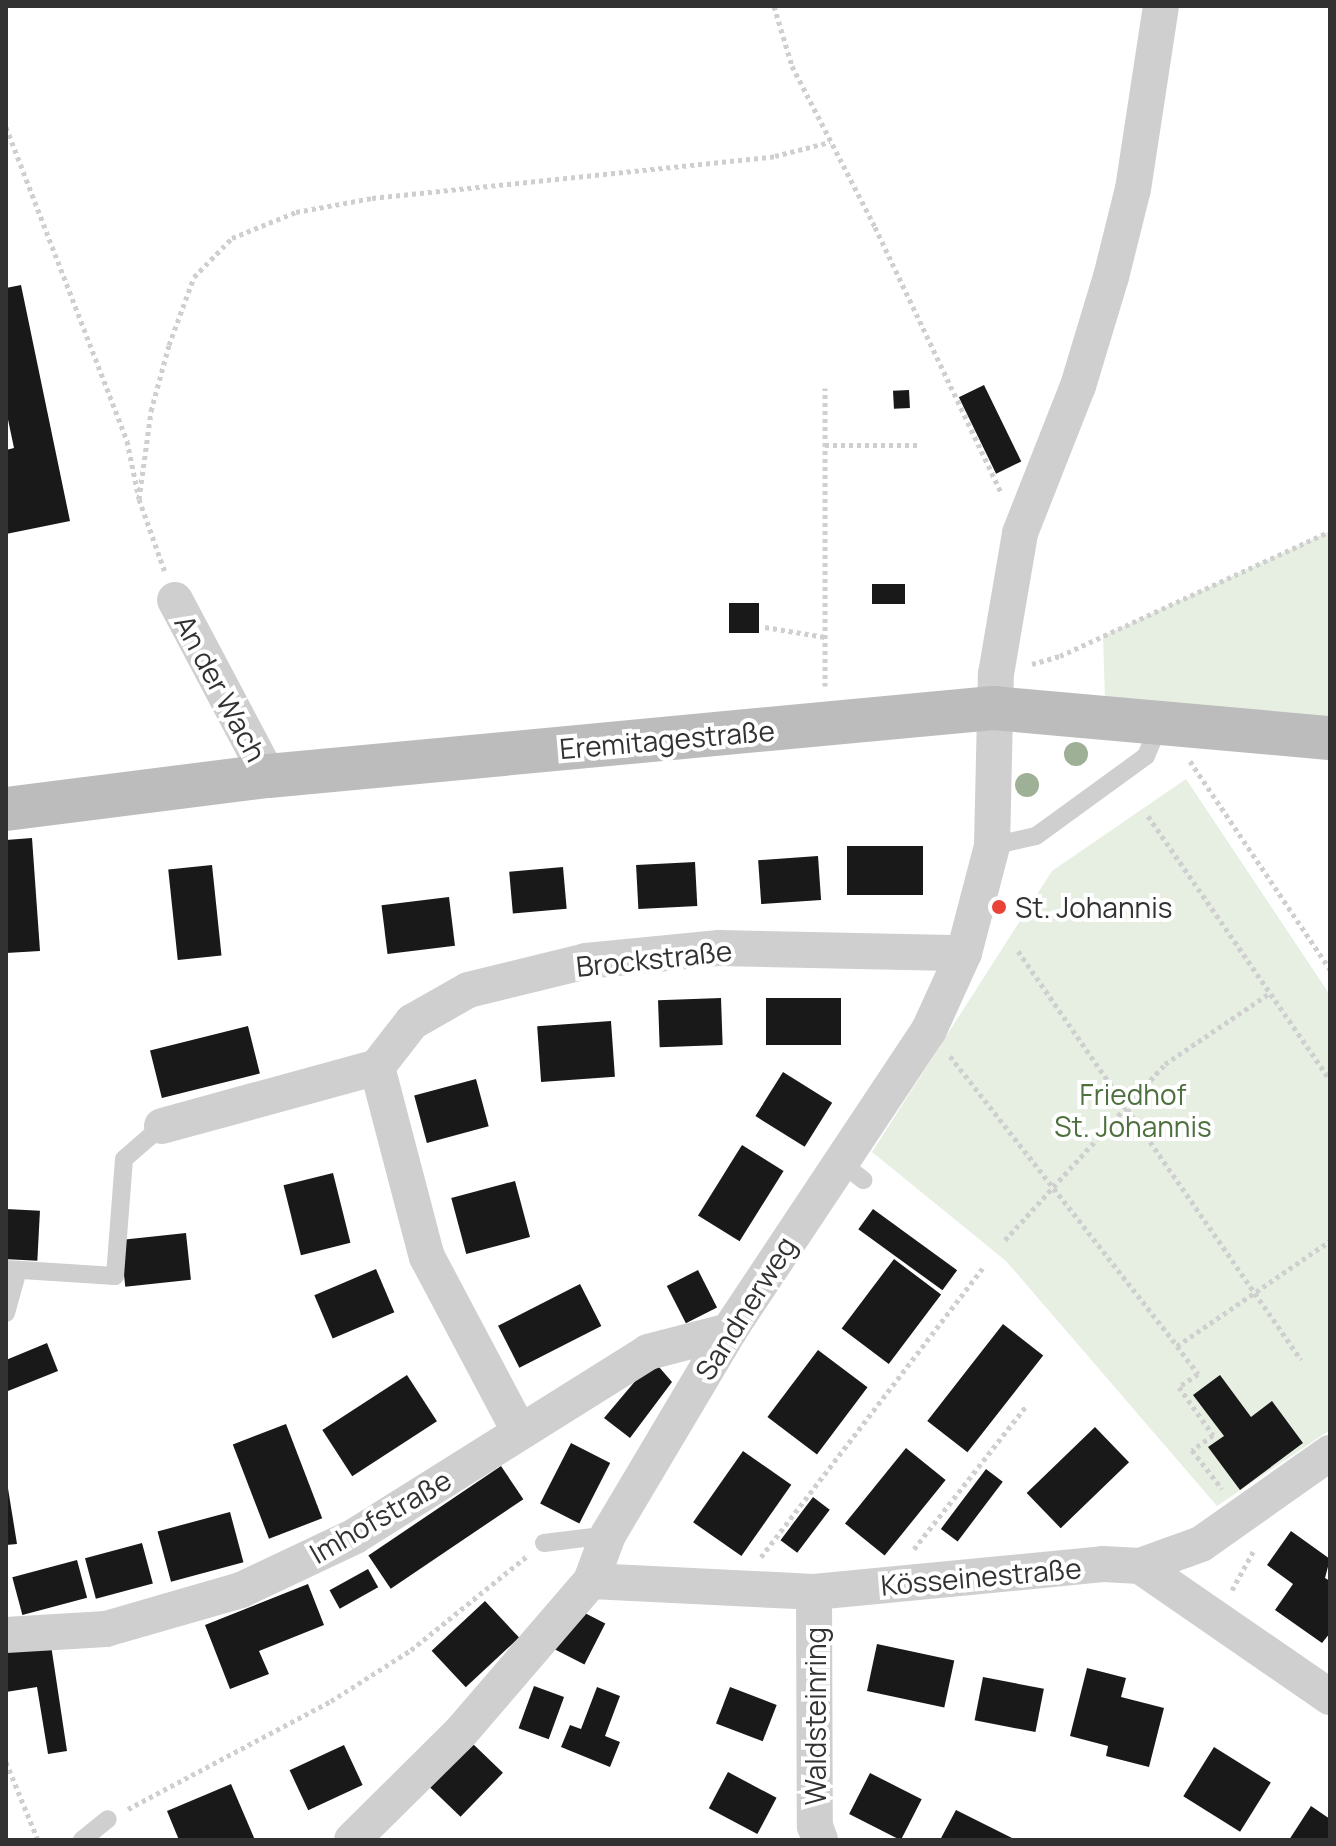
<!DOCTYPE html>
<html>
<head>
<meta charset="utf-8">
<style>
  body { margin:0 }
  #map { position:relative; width:1336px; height:1846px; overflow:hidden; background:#fff; font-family:Manrope,sans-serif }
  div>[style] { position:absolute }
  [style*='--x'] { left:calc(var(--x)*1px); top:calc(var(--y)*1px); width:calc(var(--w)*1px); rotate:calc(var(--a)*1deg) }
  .green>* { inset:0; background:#e6efe1 }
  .building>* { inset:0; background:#191919; transform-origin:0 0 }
  .path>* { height:5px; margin-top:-2.5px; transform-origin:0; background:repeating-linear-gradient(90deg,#cfcfcf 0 4px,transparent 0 8px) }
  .lane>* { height:18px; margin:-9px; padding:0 9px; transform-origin:9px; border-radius:9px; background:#cfcfcf }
  .street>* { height:36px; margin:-18px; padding:0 18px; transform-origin:18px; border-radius:18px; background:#cfcfcf }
  .secondary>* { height:44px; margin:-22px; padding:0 22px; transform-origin:22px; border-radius:22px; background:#bcbcbc }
  .trees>* { width:24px; height:24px; margin:-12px; border-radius:50%; background:#9eb095 }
  .dots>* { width:22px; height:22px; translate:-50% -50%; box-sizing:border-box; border:4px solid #fff; border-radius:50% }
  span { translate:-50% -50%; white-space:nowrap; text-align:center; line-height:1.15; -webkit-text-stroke:8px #fff; paint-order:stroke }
  .street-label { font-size:28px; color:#323232 }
  .poi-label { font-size:28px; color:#323232 }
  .left { translate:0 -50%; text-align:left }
  .park-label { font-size:28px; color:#4e703e }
  .frame { position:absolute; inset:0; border:8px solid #323232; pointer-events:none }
</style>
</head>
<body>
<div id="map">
  <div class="green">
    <div style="clip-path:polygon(1330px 531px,1330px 738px,1105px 699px,1103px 636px)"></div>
    <div style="clip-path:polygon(1186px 779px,1330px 995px,1330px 1430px,1217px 1506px,1006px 1261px,872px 1152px,1052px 871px)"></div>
  </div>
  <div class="building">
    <div style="clip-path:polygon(21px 285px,70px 521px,6px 534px,6px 450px,14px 448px,6px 410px,6px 288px)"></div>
    <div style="left:984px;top:385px;width:85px;height:28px;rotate:64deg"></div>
    <div style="left:909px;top:390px;width:18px;height:16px;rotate:87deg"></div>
    <div style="left:872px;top:584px;width:33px;height:20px"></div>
    <div style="left:729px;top:603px;width:30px;height:30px"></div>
    <div style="clip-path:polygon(32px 838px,40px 951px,6px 953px,6px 840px)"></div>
    <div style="left:847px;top:846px;width:76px;height:49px"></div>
    <div style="left:818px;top:856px;width:44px;height:60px;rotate:86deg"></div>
    <div style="left:695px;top:862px;width:44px;height:59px;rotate:87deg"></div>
    <div style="left:212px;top:865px;width:91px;height:44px;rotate:84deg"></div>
    <div style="left:563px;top:867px;width:42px;height:54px;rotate:85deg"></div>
    <div style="left:449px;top:897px;width:49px;height:68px;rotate:83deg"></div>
    <div style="left:721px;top:998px;width:47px;height:63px;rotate:88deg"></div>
    <div style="left:766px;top:998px;width:75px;height:47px"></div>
    <div style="left:611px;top:1021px;width:56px;height:74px;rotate:86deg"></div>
    <div style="left:248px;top:1026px;width:49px;height:101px;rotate:76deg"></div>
    <div style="left:783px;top:1072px;width:58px;height:52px;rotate:32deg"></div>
    <div style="left:476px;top:1079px;width:49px;height:64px;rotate:75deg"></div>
    <div style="left:742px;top:1145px;width:49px;height:83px;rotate:32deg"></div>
    <div style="left:333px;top:1173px;width:72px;height:51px;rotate:76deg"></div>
    <div style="left:515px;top:1181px;width:58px;height:66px;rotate:75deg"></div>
    <div style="left:6px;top:1209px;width:34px;height:50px;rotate:3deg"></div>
    <div style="left:873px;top:1209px;width:104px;height:25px;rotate:36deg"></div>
    <div style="left:186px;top:1233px;width:47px;height:66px;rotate:84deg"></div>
    <div style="left:894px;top:1259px;width:59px;height:87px;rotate:37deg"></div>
    <div style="left:376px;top:1269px;width:47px;height:67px;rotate:67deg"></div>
    <div style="left:698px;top:1270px;width:42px;height:35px;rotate:63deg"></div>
    <div style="left:580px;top:1284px;width:47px;height:92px;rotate:63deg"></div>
    <div style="left:1003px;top:1324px;width:51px;height:123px;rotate:38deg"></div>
    <div style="clip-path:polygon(47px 1343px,58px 1371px,8px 1391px,6px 1360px)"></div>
    <div style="left:818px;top:1350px;width:62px;height:84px;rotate:37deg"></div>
    <div style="clip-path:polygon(653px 1360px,672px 1382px,630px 1438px,604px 1418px)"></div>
    <div style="left:407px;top:1375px;width:55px;height:101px;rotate:57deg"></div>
    <div style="clip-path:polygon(1220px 1375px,1251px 1417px,1272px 1401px,1303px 1443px,1240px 1490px,1208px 1447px,1224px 1436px,1193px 1395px)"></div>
    <div style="left:286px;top:1424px;width:101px;height:57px;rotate:69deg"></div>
    <div style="left:1095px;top:1427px;width:49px;height:95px;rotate:46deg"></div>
    <div style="left:571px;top:1443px;width:44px;height:68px;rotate:27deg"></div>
    <div style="left:906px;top:1448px;width:51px;height:97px;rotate:39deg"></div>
    <div style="left:743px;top:1451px;width:59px;height:87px;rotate:35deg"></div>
    <div style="left:501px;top:1466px;width:40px;height:160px;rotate:56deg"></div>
    <div style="left:986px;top:1469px;width:21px;height:75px;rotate:37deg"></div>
    <div style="clip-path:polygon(6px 1476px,17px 1544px,6px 1545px)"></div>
    <div style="left:813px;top:1497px;width:21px;height:54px;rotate:37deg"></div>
    <div style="left:230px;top:1512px;width:52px;height:75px;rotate:75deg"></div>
    <div style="clip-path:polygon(1291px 1531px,1330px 1559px,1325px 1578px,1330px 1581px,1330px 1633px,1322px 1643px,1275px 1610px,1293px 1584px,1267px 1565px)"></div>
    <div style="left:142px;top:1543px;width:42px;height:59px;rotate:75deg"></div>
    <div style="left:77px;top:1560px;width:39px;height:67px;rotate:75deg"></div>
    <div style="left:368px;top:1569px;width:21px;height:44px;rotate:61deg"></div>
    <div style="clip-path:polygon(308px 1584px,324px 1625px,259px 1651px,269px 1674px,230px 1689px,205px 1625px)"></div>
    <div style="left:485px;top:1601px;width:50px;height:73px;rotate:47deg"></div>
    <div style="left:575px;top:1608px;width:34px;height:46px;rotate:27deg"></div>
    <div style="left:877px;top:1644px;width:79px;height:48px;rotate:12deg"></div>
    <div style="clip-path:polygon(51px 1645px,67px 1751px,48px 1754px,37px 1687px,6px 1692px,6px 1652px)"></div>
    <div style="clip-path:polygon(1087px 1668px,1126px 1678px,1121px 1697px,1164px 1708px,1149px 1767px,1106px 1756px,1108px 1746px,1070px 1736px)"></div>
    <div style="left:983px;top:1677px;width:62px;height:44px;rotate:11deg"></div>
    <div style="left:534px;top:1686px;width:32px;height:45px;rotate:20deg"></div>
    <div style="clip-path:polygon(597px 1687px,620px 1696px,605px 1736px,620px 1742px,610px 1767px,561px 1747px,570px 1725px,581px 1729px)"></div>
    <div style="left:730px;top:1687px;width:50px;height:39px;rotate:21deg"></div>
    <div style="left:472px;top:1743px;width:43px;height:61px;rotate:44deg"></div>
    <div style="left:344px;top:1745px;width:44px;height:60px;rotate:65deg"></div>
    <div style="left:1214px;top:1747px;width:67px;height:58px;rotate:32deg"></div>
    <div style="left:728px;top:1772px;width:55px;height:41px;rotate:28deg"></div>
    <div style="left:870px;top:1773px;width:58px;height:46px;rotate:27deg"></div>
    <div style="clip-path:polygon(231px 1784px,255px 1840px,179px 1840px,167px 1811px)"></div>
    <div style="clip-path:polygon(1311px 1806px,1330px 1819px,1330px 1840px,1289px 1840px)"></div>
    <div style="clip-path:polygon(956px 1810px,1016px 1840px,940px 1840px)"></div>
  </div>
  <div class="path">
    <div style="--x:774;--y:6;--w:63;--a:73.3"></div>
    <div style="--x:792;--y:66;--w:181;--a:62.7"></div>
    <div style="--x:875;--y:227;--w:293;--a:64.6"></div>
    <div style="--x:6;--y:127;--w:337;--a:68.9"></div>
    <div style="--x:127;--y:441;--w:59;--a:78.3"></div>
    <div style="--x:139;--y:499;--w:77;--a:70.4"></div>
    <div style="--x:825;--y:445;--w:93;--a:0"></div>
    <div style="--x:139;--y:499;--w:89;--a:-82.2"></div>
    <div style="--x:151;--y:411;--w:68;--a:-74.7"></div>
    <div style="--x:169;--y:345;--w:72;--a:-69.8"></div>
    <div style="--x:194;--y:277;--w:54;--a:-45.7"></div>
    <div style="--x:232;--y:238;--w:69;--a:-22.1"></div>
    <div style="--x:296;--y:212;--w:77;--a:-10.4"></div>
    <div style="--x:372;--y:198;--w:405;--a:-5.9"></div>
    <div style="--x:775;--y:156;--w:57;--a:-14.3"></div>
    <div style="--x:765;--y:627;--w:61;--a:9.5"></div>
    <div style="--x:1032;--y:664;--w:29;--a:-16"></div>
    <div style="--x:1060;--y:656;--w:298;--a:-24.8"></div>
    <div style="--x:825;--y:686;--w:298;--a:-90"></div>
    <div style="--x:1190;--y:761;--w:251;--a:56.1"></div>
    <div style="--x:1148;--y:816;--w:321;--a:55.4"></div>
    <div style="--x:1018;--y:951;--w:497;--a:55.3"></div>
    <div style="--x:950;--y:1056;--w:368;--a:51.9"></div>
    <div style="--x:1177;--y:1346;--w:186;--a:-34.5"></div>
    <div style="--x:1005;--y:1240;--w:238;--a:-47.7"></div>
    <div style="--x:1165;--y:1064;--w:127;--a:-34.1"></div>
    <div style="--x:1177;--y:1346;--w:35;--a:53"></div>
    <div style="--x:1198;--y:1374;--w:23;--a:146"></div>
    <div style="--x:1179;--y:1387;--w:59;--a:54.7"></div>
    <div style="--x:1213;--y:1435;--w:26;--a:144"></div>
    <div style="--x:1192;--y:1450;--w:49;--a:52.4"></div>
    <div style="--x:914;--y:1549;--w:183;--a:-51.9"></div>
    <div style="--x:761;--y:1557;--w:364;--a:-52.5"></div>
    <div style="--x:1232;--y:1590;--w:46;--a:-61.2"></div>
    <div style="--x:6;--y:1762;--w:84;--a:67.7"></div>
    <div style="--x:128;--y:1809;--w:230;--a:-28"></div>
    <div style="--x:331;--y:1701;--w:95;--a:-32.5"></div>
    <div style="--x:411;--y:1650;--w:149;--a:-39"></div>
  </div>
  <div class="lane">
    <div style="--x:992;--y:846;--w:45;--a:-12.8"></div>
    <div style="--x:1036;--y:836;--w:136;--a:-36"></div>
    <div style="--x:1146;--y:756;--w:36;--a:-67"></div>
    <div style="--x:839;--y:1161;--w:31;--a:38"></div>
    <div style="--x:6;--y:1269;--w:109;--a:3.7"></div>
    <div style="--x:115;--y:1276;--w:117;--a:-85.6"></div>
    <div style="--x:124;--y:1159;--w:50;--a:-41"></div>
    <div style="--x:6;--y:1313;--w:45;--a:-74.4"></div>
    <div style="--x:544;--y:1543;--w:64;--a:-7.1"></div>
    <div style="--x:82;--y:1840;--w:33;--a:-39"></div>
  </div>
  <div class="street">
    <div style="--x:175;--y:600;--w:199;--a:62.1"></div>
    <div style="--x:377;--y:1067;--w:196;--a:75.3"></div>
    <div style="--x:427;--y:1257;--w:197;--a:62.1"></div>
    <div style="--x:162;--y:1126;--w:223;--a:-15.3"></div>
    <div style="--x:377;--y:1067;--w:57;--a:-52.1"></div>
    <div style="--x:412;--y:1022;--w:64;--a:-29.7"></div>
    <div style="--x:468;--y:990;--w:122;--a:-13.8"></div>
    <div style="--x:586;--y:961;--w:134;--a:-5.6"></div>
    <div style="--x:719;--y:948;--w:245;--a:1.2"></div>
    <div style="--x:1140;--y:1566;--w:65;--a:-19.8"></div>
    <div style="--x:1201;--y:1544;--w:158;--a:-35.2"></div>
    <div style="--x:591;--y:1581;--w:223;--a:2.8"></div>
    <div style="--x:814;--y:1592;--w:290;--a:-5.5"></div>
    <div style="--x:1103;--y:1564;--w:37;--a:3"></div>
    <div style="--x:1140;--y:1566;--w:231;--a:34.6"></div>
    <div style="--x:814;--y:1592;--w:234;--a:89.8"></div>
    <div style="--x:815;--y:1826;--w:15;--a:70"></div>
    <div style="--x:6;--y:1635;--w:100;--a:-3.4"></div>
    <div style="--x:106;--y:1629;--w:141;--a:-16.1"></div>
    <div style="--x:241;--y:1590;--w:126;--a:-25.3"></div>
    <div style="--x:355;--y:1536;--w:346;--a:-32.1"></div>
    <div style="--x:648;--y:1352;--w:84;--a:-14.5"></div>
    <div style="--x:352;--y:1840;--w:153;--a:-44.7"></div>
    <div style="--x:461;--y:1732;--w:199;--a:-49.3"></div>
    <div style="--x:591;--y:1581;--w:49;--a:-69.7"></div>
    <div style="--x:608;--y:1535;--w:237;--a:-59.3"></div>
    <div style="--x:729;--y:1331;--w:361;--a:-56.4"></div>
    <div style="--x:929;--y:1030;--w:85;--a:-65.6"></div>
    <div style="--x:964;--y:953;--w:111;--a:-75.3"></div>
    <div style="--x:992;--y:846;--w:172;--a:-88.7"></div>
    <div style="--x:996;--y:674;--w:143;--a:-80.3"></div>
    <div style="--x:1020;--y:533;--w:158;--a:-68.5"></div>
    <div style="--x:1078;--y:386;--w:114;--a:-73.2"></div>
    <div style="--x:1111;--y:277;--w:91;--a:-76"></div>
    <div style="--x:1133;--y:189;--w:185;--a:-81.3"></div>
  </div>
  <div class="secondary">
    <div style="--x:6;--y:809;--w:264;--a:-7.2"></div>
    <div style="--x:268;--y:776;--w:728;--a:-5.36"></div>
    <div style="--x:993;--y:708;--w:338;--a:5.1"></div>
  </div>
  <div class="trees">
    <div style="left:1076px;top:754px"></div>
    <div style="left:1027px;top:785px"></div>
  </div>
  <div class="dots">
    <div style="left:999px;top:907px;background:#e84336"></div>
  </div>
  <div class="street-label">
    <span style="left:221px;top:688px;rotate:62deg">An der Wach</span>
    <span style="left:667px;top:739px;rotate:-5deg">Eremitagestraße</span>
    <span style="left:654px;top:958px;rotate:-6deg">Brockstraße</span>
    <span style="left:745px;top:1308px;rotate:-58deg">Sandnerweg</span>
    <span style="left:380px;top:1516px;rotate:-30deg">Imhofstraße</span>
    <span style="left:981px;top:1576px;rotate:-5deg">Kösseinestraße</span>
    <span style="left:815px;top:1716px;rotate:-90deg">Waldsteinring</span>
  </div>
  <div class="poi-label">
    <span class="left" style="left:1015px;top:907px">St. Johannis</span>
  </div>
  <div class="park-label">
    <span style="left:1133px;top:1110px">Friedhof<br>St. Johannis</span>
  </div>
  <div class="frame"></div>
</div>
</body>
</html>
